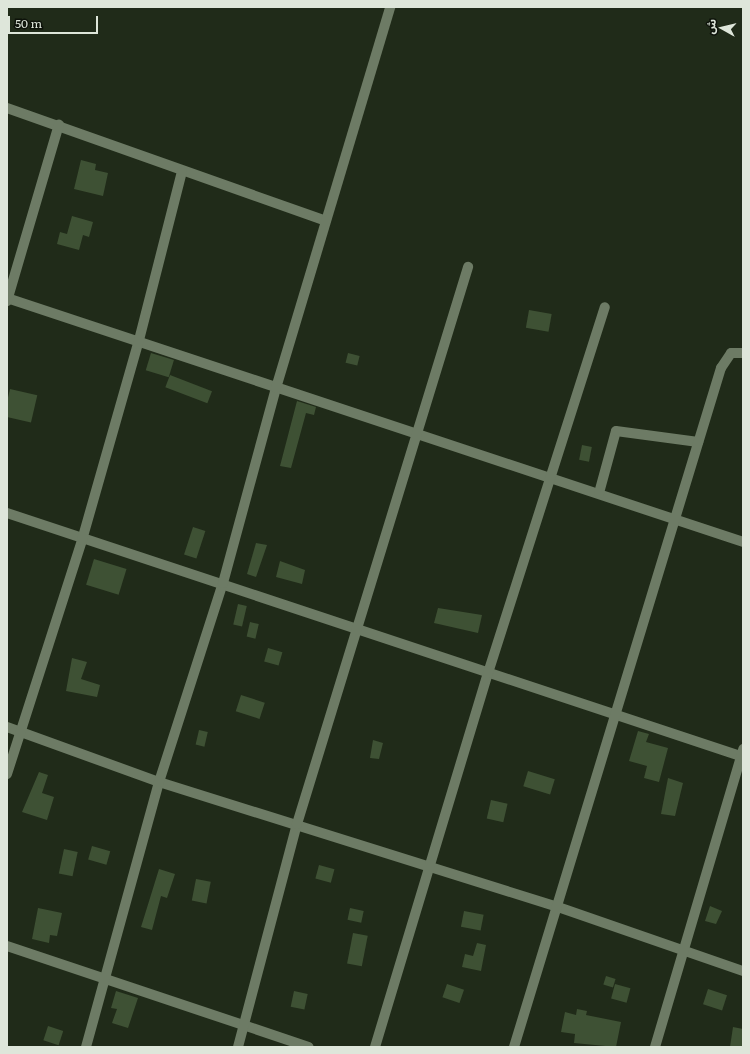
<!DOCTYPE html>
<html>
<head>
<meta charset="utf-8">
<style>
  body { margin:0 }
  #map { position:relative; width:750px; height:1054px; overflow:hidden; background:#202b19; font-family:Literata,"Noto Sans Arabic",serif }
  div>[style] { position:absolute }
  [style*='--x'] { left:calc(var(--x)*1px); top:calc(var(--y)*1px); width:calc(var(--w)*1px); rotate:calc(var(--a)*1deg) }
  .building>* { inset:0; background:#3e5134; transform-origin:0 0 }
  .minor>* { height:10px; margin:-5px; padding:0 5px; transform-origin:5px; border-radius:5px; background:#6d7b65 }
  span { translate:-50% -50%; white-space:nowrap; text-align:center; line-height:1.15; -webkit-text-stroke:4px #0d120a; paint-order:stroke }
  .frame { position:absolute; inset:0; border:8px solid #dee6da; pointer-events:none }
  .north { position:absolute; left:702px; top:8px; width:40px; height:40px; -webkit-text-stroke:3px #0d120a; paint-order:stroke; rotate:278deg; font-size:11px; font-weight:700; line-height:16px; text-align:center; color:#dee6da }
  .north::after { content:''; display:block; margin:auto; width:14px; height:18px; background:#dee6da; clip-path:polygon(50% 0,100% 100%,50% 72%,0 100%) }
  .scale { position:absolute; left:8px; top:16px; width:90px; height:18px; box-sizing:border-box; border:2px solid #dee6da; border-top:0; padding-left:5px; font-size:12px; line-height:14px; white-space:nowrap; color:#dee6da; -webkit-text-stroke:3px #0d120a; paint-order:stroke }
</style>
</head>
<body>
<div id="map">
  <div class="building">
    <div style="clip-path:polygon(81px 160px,96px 164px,95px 170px,108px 173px,103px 196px,74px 189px)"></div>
    <div style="clip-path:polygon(72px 216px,93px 222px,89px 237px,83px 235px,79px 250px,57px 244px,60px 232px,67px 234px)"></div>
    <div style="left:529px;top:310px;width:23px;height:18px;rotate:10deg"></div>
    <div style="left:151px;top:353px;width:24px;height:18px;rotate:17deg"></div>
    <div style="left:348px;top:353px;width:12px;height:10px;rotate:14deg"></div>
    <div style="left:170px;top:375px;width:45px;height:13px;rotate:21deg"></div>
    <div style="left:10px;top:389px;width:28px;height:28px;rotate:13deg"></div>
    <div style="clip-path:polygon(297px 401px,316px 407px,314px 415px,306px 413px,291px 468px,280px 466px)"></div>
    <div style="left:582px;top:445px;width:10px;height:15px;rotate:11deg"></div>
    <div style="left:193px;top:527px;width:13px;height:29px;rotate:18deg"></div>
    <div style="clip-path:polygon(256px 543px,267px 545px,256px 577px,247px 574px)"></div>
    <div style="left:94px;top:559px;width:34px;height:27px;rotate:17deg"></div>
    <div style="clip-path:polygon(280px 561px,305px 570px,302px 584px,276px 577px)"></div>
    <div style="left:238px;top:604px;width:9px;height:21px;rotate:13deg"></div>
    <div style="clip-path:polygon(438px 608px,482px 615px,478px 633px,434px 623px)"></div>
    <div style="left:250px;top:622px;width:9px;height:15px;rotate:13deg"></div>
    <div style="left:268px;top:648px;width:15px;height:14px;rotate:16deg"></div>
    <div style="clip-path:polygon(72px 658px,87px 662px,81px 679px,100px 685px,97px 697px,66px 691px)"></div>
    <div style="left:241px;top:695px;width:25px;height:17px;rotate:18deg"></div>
    <div style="left:199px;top:730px;width:9px;height:15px;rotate:13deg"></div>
    <div style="clip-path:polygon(638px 731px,649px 734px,646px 742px,668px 748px,659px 782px,644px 778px,647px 766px,629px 761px)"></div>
    <div style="clip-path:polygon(373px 740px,383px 743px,379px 759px,370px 758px)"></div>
    <div style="left:528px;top:771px;width:28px;height:16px;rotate:17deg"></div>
    <div style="clip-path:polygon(39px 772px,48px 775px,42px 793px,54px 797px,47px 820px,22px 812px)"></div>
    <div style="clip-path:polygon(668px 778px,683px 783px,675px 816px,661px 814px)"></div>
    <div style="left:491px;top:800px;width:17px;height:19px;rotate:13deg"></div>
    <div style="left:92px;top:846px;width:19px;height:14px;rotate:16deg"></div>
    <div style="left:64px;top:849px;width:14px;height:25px;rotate:12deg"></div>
    <div style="left:319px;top:865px;width:16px;height:14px;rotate:15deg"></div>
    <div style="clip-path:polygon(159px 869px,175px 874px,167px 898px,161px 896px,152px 930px,141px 927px)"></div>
    <div style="left:196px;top:879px;width:15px;height:22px;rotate:11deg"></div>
    <div style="clip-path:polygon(710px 906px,722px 911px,716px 924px,705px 921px)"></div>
    <div style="clip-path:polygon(38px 908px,62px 913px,57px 936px,50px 935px,49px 943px,32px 939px)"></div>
    <div style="left:350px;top:908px;width:14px;height:12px;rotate:12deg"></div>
    <div style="left:464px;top:911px;width:20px;height:16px;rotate:11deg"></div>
    <div style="left:353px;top:933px;width:15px;height:31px;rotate:11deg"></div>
    <div style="clip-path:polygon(477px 943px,486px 945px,481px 971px,462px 967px,465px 954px,473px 956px)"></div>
    <div style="left:606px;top:976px;width:10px;height:9px;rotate:17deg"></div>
    <div style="left:447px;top:984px;width:18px;height:14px;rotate:19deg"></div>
    <div style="left:615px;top:984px;width:16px;height:15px;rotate:15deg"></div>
    <div style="left:708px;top:989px;width:20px;height:16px;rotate:18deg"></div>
    <div style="clip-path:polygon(116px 991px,138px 998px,128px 1028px,112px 1023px,117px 1009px,111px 1008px)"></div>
    <div style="left:294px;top:991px;width:14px;height:16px;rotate:12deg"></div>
    <div style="clip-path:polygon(577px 1009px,587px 1011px,586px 1015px,621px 1022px,616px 1047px,574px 1043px,575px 1034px,561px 1032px,565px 1012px,576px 1015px)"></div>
    <div style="left:48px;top:1026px;width:16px;height:15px;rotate:18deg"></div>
    <div style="clip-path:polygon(733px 1027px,743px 1029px,743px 1047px,730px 1047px)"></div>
  </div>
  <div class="minor">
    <div style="--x:7;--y:108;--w:338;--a:19.5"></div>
    <div style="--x:7;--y:298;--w:775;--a:18.34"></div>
    <div style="--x:7;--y:301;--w:184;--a:-73.6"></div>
    <div style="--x:599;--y:493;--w:64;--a:-74.7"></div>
    <div style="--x:616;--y:431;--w:83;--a:7.6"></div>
    <div style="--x:7;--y:513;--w:775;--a:18.34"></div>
    <div style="--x:7;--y:727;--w:162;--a:19.9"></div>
    <div style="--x:159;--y:782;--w:418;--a:17.4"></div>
    <div style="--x:558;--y:907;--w:196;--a:19.1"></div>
    <div style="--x:7;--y:774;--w:246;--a:-72.2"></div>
    <div style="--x:82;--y:540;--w:204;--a:-74.1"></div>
    <div style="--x:138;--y:344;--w:178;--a:-75.7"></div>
    <div style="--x:7;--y:946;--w:318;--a:18.5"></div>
    <div style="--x:86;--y:1047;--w:275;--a:-74.6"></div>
    <div style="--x:159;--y:782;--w:209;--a:-72.2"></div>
    <div style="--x:223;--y:583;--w:202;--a:-74.8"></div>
    <div style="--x:276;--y:388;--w:398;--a:-73.3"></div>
    <div style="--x:238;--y:1047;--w:231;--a:-75.2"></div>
    <div style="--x:297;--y:824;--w:583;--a:-72.93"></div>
    <div style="--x:375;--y:1047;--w:391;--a:-73.2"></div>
    <div style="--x:488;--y:673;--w:384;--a:-72.3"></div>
    <div style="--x:514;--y:1047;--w:710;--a:-73.05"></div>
    <div style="--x:721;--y:368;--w:18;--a:-56"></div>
    <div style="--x:731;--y:353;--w:12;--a:0"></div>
    <div style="--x:655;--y:1047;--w:311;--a:-73.5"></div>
  </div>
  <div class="frame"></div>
  <div class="north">ش</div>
  <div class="scale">50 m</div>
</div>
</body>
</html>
